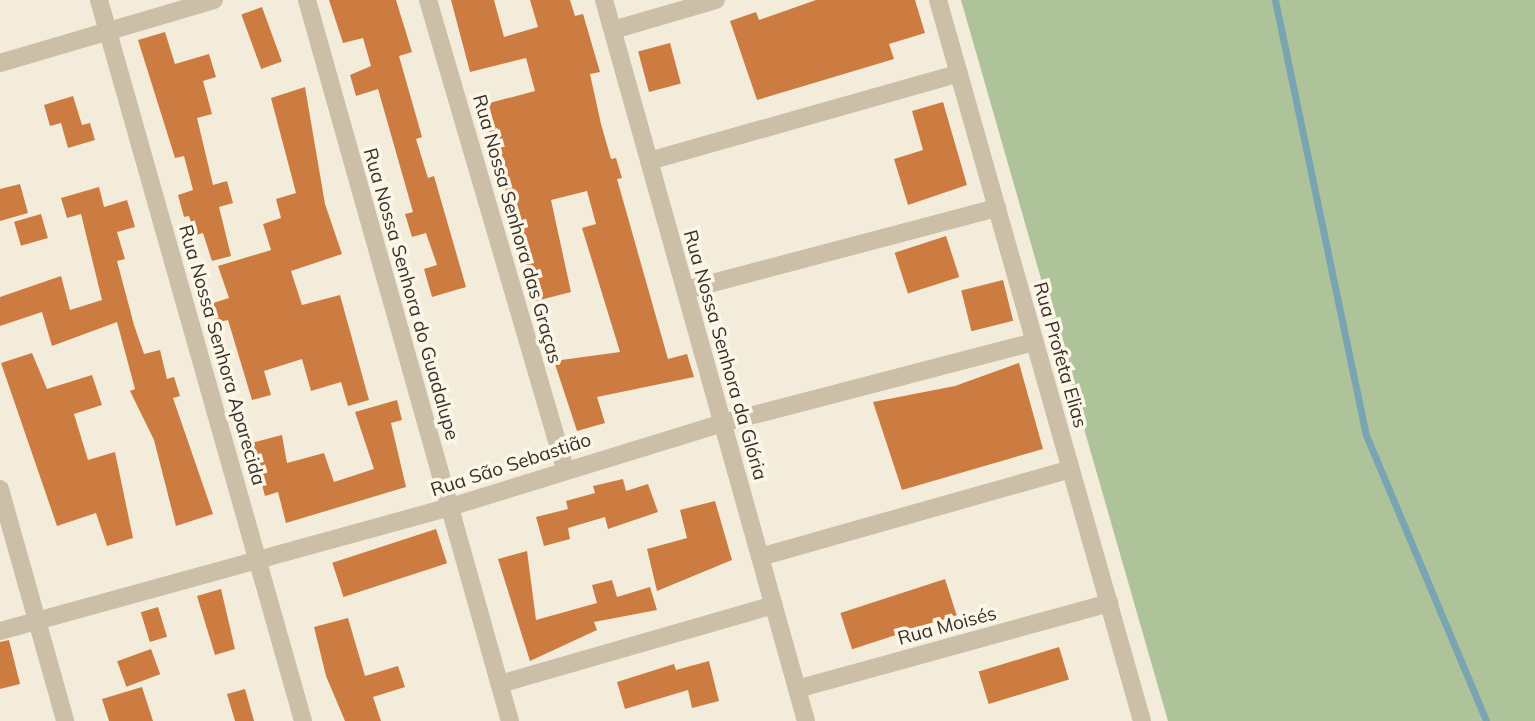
<!DOCTYPE html>
<html>
<head>
<meta charset="utf-8">
<style>
  body { margin:0 }
  #map { position:relative; width:1535px; height:721px; overflow:hidden; background:#f3ecdb; font-family:Mulish,sans-serif }
  div>[style] { position:absolute }
  [style*='--x'] { left:calc(var(--x)*1px); top:calc(var(--y)*1px); width:calc(var(--w)*1px); rotate:calc(var(--a)*1deg) }
  .green>* { inset:0; background:#aec39a }
  .stream>* { height:7px; margin:-3.5px; padding:0 3.5px; transform-origin:3.5px; border-radius:3.5px; background:#79a5b2 }
  .building>* { inset:0; background:#cc7c40; transform-origin:0 0 }
  .minor>* { height:18px; margin:-9px; padding:0 9px; transform-origin:9px; border-radius:9px; background:#ccbfa7 }
  span { translate:-50% -50%; white-space:nowrap; text-align:center; line-height:1.15; -webkit-text-stroke:7px #fbf6e8; paint-order:stroke }
  .street-label { font-size:19px; color:#383028 }
</style>
</head>
<body>
<div id="map">
  <div class="green">
    <div style="clip-path:polygon(961px 0,1535px 0,1535px 721px,1168px 721px)"></div>
  </div>
  <div class="stream">
    <div style="--x:1275;--y:0;--w:444;--a:78.2"></div>
    <div style="--x:1366;--y:435;--w:310;--a:67.2"></div>
  </div>
  <div class="building">
    <div style="clip-path:polygon(329px 0,396px 0,412px 52px,399px 56px,422px 137px,416px 139px,428px 178px,434px 176px,466px 287px,432px 297px,424px 269px,437px 265px,426px 233px,412px 237px,405px 214px,413px 212px,378px 89px,356px 96px,350px 75px,371px 66px,363px 38px,343px 43px)"></div>
    <div style="clip-path:polygon(451px 0,494px 0,504px 37px,538px 27px,530px 0,570px 0,575px 16px,583px 14px,600px 72px,590px 74px,601px 124px,611px 159px,616px 158px,622px 178px,617px 179px,668px 359px,687px 354px,694px 377px,597px 397px,605px 423px,577px 431px,554px 361px,620px 352px,582px 228px,596px 224px,587px 191px,551px 200px,571px 292px,536px 301px,482px 105px,535px 91px,526px 58px,470px 72px)"></div>
    <div style="clip-path:polygon(816px 0,915px 0,925px 33px,889px 44px,894px 59px,757px 100px,730px 21px,756px 12px,759px 20px)"></div>
    <div style="left:262px;top:7px;width:58px;height:22px;rotate:70deg"></div>
    <div style="clip-path:polygon(165px 32px,175px 64px,209px 54px,216px 77px,203px 81px,212px 114px,197px 118px,213px 185px,227px 181px,233px 203px,219px 207px,231px 256px,212px 261px,203px 233px,195px 235px,189px 216px,184px 217px,178px 195px,193px 190px,184px 156px,175px 158px,138px 40px)"></div>
    <div style="left:670px;top:43px;width:42px;height:33px;rotate:75deg"></div>
    <div style="clip-path:polygon(305px 87px,325px 204px,342px 254px,291px 271px,302px 305px,340px 295px,369px 400px,348px 406px,341px 382px,311px 391px,302px 359px,264px 371px,271px 395px,252px 400px,228px 320px,215px 323px,210px 304px,229px 298px,218px 266px,271px 250px,263px 224px,281px 218px,276px 199px,296px 193px,271px 98px)"></div>
    <div style="clip-path:polygon(73px 96px,82px 125px,90px 123px,95px 140px,68px 148px,61px 123px,50px 126px,44px 105px)"></div>
    <div style="clip-path:polygon(943px 102px,967px 185px,908px 205px,894px 159px,923px 150px,912px 111px)"></div>
    <div style="clip-path:polygon(20px 184px,28px 213px,0 221px,0 189px)"></div>
    <div style="clip-path:polygon(99px 187px,104px 207px,127px 200px,135px 227px,117px 232px,125px 259px,117px 261px,134px 325px,144px 354px,160px 350px,167px 379px,174px 377px,180px 396px,173px 398px,213px 514px,176px 526px,154px 440px,130px 391px,135px 389px,117px 322px,52px 346px,42px 312px,0 326px,0 297px,61px 276px,70px 310px,102px 300px,81px 214px,67px 218px,61px 198px)"></div>
    <div style="left:41px;top:214px;width:25px;height:28px;rotate:74deg"></div>
    <div style="left:946px;top:236px;width:43px;height:54px;rotate:72deg"></div>
    <div style="left:1003px;top:280px;width:42px;height:43px;rotate:76deg"></div>
    <div style="clip-path:polygon(32px 353px,47px 389px,92px 375px,102px 405px,74px 414px,88px 460px,115px 452px,133px 538px,107px 546px,96px 513px,57px 526px,1px 363px)"></div>
    <div style="clip-path:polygon(1019px 363px,1043px 449px,902px 490px,873px 402px,955px 386px)"></div>
    <div style="clip-path:polygon(397px 400px,402px 420px,391px 423px,406px 487px,286px 523px,278px 492px,265px 496px,251px 443px,282px 435px,287px 463px,324px 453px,334px 482px,374px 469px,355px 412px)"></div>
    <div style="clip-path:polygon(623px 479px,626px 491px,648px 484px,658px 512px,608px 529px,605px 517px,568px 528px,570px 539px,544px 546px,536px 517px,568px 509px,566px 501px,595px 493px,593px 486px)"></div>
    <div style="clip-path:polygon(715px 501px,732px 560px,657px 591px,647px 549px,687px 538px,680px 510px)"></div>
    <div style="left:436px;top:529px;width:36px;height:109px;rotate:72deg"></div>
    <div style="clip-path:polygon(527px 551px,536px 620px,597px 603px,592px 585px,612px 580px,617px 597px,650px 587px,657px 610px,594px 622px,597px 630px,530px 661px,498px 559px)"></div>
    <div style="left:945px;top:579px;width:38px;height:110px;rotate:72deg"></div>
    <div style="clip-path:polygon(221px 589px,235px 649px,215px 655px,197px 596px)"></div>
    <div style="left:158px;top:607px;width:31px;height:18px;rotate:73deg"></div>
    <div style="clip-path:polygon(348px 618px,365px 676px,398px 666px,405px 687px,373px 697px,381px 721px,345px 721px,326px 676px,314px 627px)"></div>
    <div style="clip-path:polygon(9px 640px,20px 684px,0 689px,0 642px)"></div>
    <div style="left:1059px;top:647px;width:34px;height:84px;rotate:73deg"></div>
    <div style="left:151px;top:649px;width:27px;height:36px;rotate:70deg"></div>
    <div style="clip-path:polygon(709px 661px,719px 701px,692px 708px,688px 690px,625px 709px,617px 682px,674px 664px,676px 670px)"></div>
    <div style="clip-path:polygon(142px 687px,153px 721px,109px 721px,102px 699px)"></div>
    <div style="clip-path:polygon(245px 689px,254px 721px,235px 721px,227px 694px)"></div>
  </div>
  <div class="minor">
    <div style="--x:99;--y:0;--w:749;--a:74.2"></div>
    <div style="--x:307;--y:0;--w:749;--a:74.28"></div>
    <div style="--x:428;--y:0;--w:489;--a:73.7"></div>
    <div style="--x:604;--y:0;--w:749;--a:74.35"></div>
    <div style="--x:938;--y:0;--w:749;--a:74.2"></div>
    <div style="--x:613;--y:30;--w:107;--a:-16.2"></div>
    <div style="--x:0;--y:63;--w:223;--a:-16.4"></div>
    <div style="--x:649;--y:161;--w:322;--a:-15.8"></div>
    <div style="--x:686;--y:290;--w:322;--a:-14.8"></div>
    <div style="--x:0;--y:489;--w:241;--a:74.3"></div>
    <div style="--x:760;--y:557;--w:322;--a:-15.8"></div>
    <div style="--x:0;--y:631;--w:467;--a:-15.4"></div>
    <div style="--x:450;--y:507;--w:286;--a:-17.1"></div>
    <div style="--x:723;--y:423;--w:322;--a:-14.6"></div>
    <div style="--x:500;--y:684;--w:285;--a:-16.1"></div>
    <div style="--x:797;--y:689;--w:324;--a:-15.4"></div>
  </div>
  <div class="street-label">
    <span style="left:517px;top:229px;rotate:74deg">Rua Nossa Senhora das Graças</span>
    <span style="left:411px;top:294px;rotate:74deg">Rua Nossa Senhora do Guadalupe</span>
    <span style="left:222px;top:355px;rotate:74deg">Rua Nossa Senhora Aparecida</span>
    <span style="left:725px;top:355px;rotate:74deg">Rua Nossa Senhora da Glória</span>
    <span style="left:1060px;top:355px;rotate:74deg">Rua Profeta Elias</span>
    <span style="left:511px;top:465px;rotate:-18deg">Rua São Sebastião</span>
    <span style="left:947px;top:626px;rotate:-15deg">Rua Moisés</span>
  </div>
</div>
</body>
</html>
